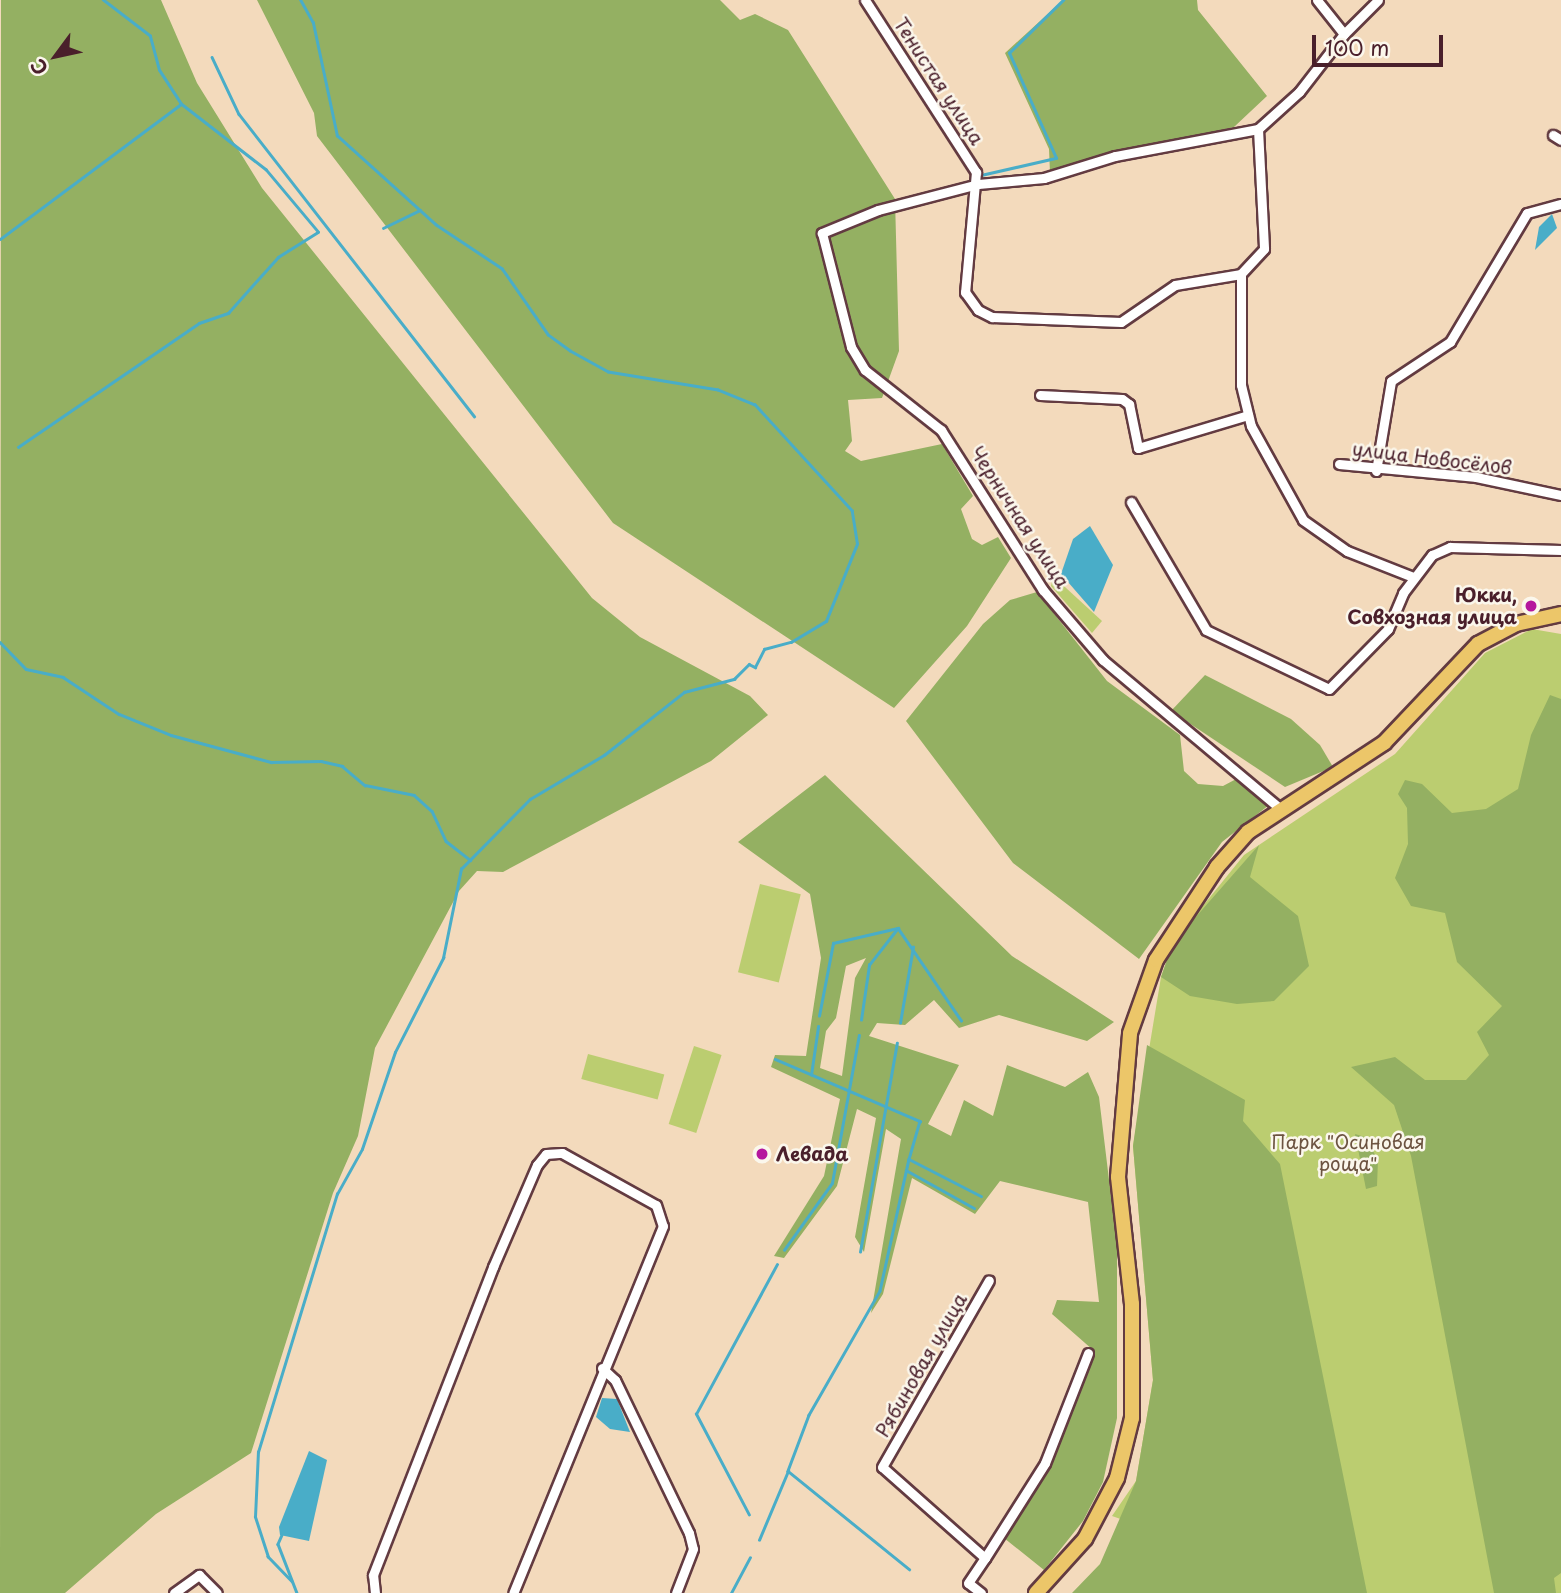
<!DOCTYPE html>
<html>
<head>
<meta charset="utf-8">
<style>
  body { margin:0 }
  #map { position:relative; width:1561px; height:1593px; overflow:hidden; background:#f3dabc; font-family:"Playpen Sans",sans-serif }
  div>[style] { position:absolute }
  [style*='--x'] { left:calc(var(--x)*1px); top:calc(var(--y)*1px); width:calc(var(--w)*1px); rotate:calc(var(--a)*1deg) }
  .green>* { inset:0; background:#bbcd70; transform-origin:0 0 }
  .forest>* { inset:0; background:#94b062 }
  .water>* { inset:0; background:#49adc8 }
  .stream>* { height:2.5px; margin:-1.25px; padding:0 1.25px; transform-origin:1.25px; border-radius:1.25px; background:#49adc8 }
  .roads { filter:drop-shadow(2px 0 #633b41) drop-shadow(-2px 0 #633b41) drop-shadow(0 2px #633b41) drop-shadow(0 -2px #633b41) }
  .minor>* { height:9px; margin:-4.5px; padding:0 4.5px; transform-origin:4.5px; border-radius:4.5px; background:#fff }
  .primary>* { height:14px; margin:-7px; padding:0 7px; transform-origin:7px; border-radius:7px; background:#ecc669 }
  .dots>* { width:19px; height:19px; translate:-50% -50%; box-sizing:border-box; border:4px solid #fbf7ec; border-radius:50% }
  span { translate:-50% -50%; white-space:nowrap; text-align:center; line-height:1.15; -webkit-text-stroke:5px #fbf7ec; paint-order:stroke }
  .street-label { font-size:19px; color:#4a1f2b }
  .poi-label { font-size:19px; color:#4a1f2b; font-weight:700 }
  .right { translate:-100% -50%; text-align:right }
  .left { translate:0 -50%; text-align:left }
  .park-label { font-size:19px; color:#6c5340 }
  .north { position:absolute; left:21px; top:21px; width:70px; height:70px; -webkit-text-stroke:5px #fbf7ec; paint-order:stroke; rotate:237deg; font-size:19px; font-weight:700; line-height:28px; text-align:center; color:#4a1f2b }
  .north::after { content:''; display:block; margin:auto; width:24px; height:32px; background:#4a1f2b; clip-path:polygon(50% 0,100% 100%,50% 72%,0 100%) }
  .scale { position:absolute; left:1312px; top:35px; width:131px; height:32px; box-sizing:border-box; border:4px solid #4a1f2b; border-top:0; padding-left:9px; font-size:21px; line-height:24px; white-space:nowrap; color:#4a1f2b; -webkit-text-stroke:5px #fbf7ec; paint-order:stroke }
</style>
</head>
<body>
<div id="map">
  <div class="green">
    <div style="clip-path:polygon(1053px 576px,1102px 621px,1092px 633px,1051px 586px)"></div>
    <div style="clip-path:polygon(1532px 629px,1561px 634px,1561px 1593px,1332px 1593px,1112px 1516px,1136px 1481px,1153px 1380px,1133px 1146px,1161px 977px,1173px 943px,1244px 855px,1395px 754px,1485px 653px)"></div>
    <div style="left:760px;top:884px;width:42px;height:91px;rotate:14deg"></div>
    <div style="left:694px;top:1046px;width:29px;height:82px;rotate:18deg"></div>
    <div style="left:588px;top:1054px;width:79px;height:26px;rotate:15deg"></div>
  </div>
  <div class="forest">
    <div style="clip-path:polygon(1px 0,161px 0,197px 83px,262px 188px,592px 598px,640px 637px,750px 696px,768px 715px,711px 761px,503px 872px,477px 871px,459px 891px,375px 1048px,358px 1136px,333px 1193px,251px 1453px,156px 1514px,65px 1593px,0 1593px)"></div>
    <div style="clip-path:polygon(257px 0,720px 0,740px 20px,755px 14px,788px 30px,895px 199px,899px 351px,882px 398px,848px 400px,852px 441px,845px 451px,861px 461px,942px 444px,973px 496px,961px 509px,972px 539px,982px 545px,998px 537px,1011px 558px,967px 626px,894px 708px,613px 523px,317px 136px,314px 113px)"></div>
    <div style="clip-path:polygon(1063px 0,1197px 0,1198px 10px,1267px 96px,1234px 127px,1050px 173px,1049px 149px,1005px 53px)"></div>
    <div style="clip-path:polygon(1037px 592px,1107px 681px,1180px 735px,1184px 771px,1198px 784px,1223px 786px,1240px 777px,1269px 805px,1222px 842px,1139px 959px,1013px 863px,906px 721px,983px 624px,1010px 600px)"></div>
    <div style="clip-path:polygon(1205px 675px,1291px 719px,1320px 745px,1333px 767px,1285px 787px,1171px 711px)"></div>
    <div style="clip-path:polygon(1550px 695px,1561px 699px,1561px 1573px,1554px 1578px,1556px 1593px,1494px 1593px,1411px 1156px,1394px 1105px,1351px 1067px,1395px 1057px,1425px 1080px,1466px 1080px,1489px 1055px,1477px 1032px,1502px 1006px,1457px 962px,1445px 913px,1411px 906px,1395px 878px,1408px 844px,1407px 808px,1398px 794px,1405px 780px,1422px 784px,1452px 813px,1486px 809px,1518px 789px,1531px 735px)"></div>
    <div style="clip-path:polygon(evenodd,825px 775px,1012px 956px,1114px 1022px,1087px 1041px,999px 1015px,959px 1028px,934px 1000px,905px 1025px,877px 1023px,869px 1036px,959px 1065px,928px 1124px,951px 1136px,964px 1100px,993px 1116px,1007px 1065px,1065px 1087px,1088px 1072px,1099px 1097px,1117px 1246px,1117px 1418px,1103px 1482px,1083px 1521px,1044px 1570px,1004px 1538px,1049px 1464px,1093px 1350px,1052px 1314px,1057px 1300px,1099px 1302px,1088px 1202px,1000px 1181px,975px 1214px,912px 1178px,883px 1294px,871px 1313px,901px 1139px,886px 1129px,864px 1252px,855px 1237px,876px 1118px,857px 1109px,837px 1186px,784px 1258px,774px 1256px,824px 1176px,840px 1099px,771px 1067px,775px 1055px,806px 1056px,821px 958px,810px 894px,738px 842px,825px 775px,866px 958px,855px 978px,842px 1076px,820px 1068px,826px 1031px,836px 1018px,846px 966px,866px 958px)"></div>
    <div style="clip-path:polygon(1259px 845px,1250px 877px,1298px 916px,1309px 966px,1274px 1001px,1237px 1004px,1190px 996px,1161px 977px,1173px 943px)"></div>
    <div style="clip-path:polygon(1147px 1045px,1245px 1100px,1243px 1121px,1280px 1164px,1367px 1593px,1072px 1593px,1100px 1564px,1136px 1481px,1153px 1380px,1133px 1146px)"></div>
    <div style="clip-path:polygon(1355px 1134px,1365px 1137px,1378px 1160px,1377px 1186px,1366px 1189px)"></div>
  </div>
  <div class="water">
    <div style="clip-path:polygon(1552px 214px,1557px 228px,1535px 250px,1539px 227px)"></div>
    <div style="clip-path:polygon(1090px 526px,1113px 565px,1094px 612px,1061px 574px,1073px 539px)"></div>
    <div style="clip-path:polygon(602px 1398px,617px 1399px,630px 1432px,610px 1429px,596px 1417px)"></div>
    <div style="clip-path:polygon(309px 1451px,327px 1460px,309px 1541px,280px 1535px,279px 1527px)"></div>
  </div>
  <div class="stream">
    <div style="--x:212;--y:57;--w:63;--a:64.7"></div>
    <div style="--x:239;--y:114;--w:383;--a:52.1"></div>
    <div style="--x:981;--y:175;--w:77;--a:-12.8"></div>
    <div style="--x:1056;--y:158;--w:115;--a:-114.1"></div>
    <div style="--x:1009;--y:53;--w:76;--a:-44.5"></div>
    <div style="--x:383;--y:228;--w:41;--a:-25.9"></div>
    <div style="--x:0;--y:239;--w:224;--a:-36.7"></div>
    <div style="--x:18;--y:447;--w:219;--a:-34.4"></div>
    <div style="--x:199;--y:323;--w:31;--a:-19"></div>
    <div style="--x:228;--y:313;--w:75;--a:-48.2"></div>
    <div style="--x:278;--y:257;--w:47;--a:-32"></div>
    <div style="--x:318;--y:232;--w:81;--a:-130"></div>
    <div style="--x:266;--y:170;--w:108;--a:-142.2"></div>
    <div style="--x:181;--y:104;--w:40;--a:-122.9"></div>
    <div style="--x:159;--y:70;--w:35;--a:-105"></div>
    <div style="--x:150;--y:36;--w:59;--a:-142.5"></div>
    <div style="--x:0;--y:642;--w:37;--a:46"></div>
    <div style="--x:26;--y:669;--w:38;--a:12"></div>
    <div style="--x:63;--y:677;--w:67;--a:33.5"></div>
    <div style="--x:119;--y:714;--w:56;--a:22"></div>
    <div style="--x:171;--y:735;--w:104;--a:15.1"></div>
    <div style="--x:271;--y:762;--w:50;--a:-1.1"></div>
    <div style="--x:321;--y:761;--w:22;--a:13"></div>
    <div style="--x:342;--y:766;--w:30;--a:40"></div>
    <div style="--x:365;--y:785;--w:50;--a:11.5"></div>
    <div style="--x:414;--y:795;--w:24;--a:42"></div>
    <div style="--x:432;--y:811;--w:33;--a:65"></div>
    <div style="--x:446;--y:841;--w:31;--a:38"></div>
    <div style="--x:819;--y:1016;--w:74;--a:-79.1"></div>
    <div style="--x:833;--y:943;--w:67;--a:-13"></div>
    <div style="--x:898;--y:928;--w:112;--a:55.6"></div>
    <div style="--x:861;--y:1020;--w:56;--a:-81.7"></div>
    <div style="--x:869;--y:965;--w:46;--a:-52.1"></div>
    <div style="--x:900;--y:1023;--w:77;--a:-80.3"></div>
    <div style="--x:775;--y:1059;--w:158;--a:23.2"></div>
    <div style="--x:920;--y:1121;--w:40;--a:106"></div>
    <div style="--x:909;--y:1159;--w:81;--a:27.2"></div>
    <div style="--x:811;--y:1075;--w:49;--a:-81.7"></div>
    <div style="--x:909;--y:1159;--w:135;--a:102.4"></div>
    <div style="--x:880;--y:1291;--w:143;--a:119.8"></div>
    <div style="--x:809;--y:1415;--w:60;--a:110.6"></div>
    <div style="--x:788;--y:1471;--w:156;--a:39"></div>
    <div style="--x:906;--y:1170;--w:78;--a:29.2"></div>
    <div style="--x:784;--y:1250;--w:82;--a:-54.4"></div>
    <div style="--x:832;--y:1183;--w:150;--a:-79.7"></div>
    <div style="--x:860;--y:1252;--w:212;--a:-80"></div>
    <div style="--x:749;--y:1515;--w:114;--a:-117.7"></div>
    <div style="--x:696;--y:1414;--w:170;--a:-61.6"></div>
    <div style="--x:282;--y:1535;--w:10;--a:114"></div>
    <div style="--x:278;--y:1544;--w:53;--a:68.8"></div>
    <div style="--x:759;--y:1540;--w:75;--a:-67.2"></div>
    <div style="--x:292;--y:1582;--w:35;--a:-134"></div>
    <div style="--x:268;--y:1557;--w:42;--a:-108"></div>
    <div style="--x:255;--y:1517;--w:65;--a:-87.4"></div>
    <div style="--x:258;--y:1452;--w:270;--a:-73"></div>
    <div style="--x:337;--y:1194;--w:51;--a:-60.9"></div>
    <div style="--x:362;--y:1149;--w:102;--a:-71.2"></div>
    <div style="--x:395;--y:1052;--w:106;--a:-62.9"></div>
    <div style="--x:443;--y:958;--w:91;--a:-78.6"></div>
    <div style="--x:461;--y:869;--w:98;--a:-45.4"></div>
    <div style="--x:530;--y:799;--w:86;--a:-30.7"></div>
    <div style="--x:604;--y:755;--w:102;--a:-38.2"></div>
    <div style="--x:684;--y:692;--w:52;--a:-14.6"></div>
    <div style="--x:734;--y:679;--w:21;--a:-45"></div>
    <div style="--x:749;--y:664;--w:7;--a:27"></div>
    <div style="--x:755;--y:667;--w:20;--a:-63"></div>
    <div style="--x:764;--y:649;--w:28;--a:-15"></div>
    <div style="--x:791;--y:642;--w:41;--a:-31"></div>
    <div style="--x:826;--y:621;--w:83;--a:-68.1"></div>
    <div style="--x:857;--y:544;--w:33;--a:-99"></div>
    <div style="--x:852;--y:511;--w:144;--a:-132.5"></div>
    <div style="--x:755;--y:405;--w:40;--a:-158"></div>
    <div style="--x:718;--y:390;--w:111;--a:-170.7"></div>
    <div style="--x:608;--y:372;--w:43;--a:-151.1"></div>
    <div style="--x:570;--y:351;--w:27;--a:-144"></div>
    <div style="--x:548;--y:335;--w:80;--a:-124.9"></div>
    <div style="--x:502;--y:269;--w:79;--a:-146.3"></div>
    <div style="--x:436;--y:225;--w:133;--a:-138"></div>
    <div style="--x:337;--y:136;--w:116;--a:-102"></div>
    <div style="--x:313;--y:23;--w:26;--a:-119"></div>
    <div style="--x:731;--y:1593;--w:40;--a:-62"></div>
  </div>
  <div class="roads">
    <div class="minor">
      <div style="--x:865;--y:0;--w:205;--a:57.2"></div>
      <div style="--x:976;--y:172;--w:121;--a:95.2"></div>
      <div style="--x:965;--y:292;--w:22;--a:54"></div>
      <div style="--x:978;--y:310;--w:16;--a:27"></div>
      <div style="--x:992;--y:317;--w:129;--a:2.2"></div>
      <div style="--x:1121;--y:322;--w:65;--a:-34.4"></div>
      <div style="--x:1175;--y:285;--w:67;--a:-9.5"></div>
      <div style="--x:1317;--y:0;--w:43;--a:51.5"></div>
      <div style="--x:1344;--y:34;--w:73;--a:127.8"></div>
      <div style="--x:1299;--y:92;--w:55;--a:137.9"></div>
      <div style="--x:1258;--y:129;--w:120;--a:87.1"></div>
      <div style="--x:1264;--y:249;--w:34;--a:133"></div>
      <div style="--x:1241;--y:274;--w:111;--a:90"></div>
      <div style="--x:1241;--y:385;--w:42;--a:76.3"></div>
      <div style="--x:1251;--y:426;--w:107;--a:61"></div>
      <div style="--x:1303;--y:520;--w:54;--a:35.2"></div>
      <div style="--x:1347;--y:551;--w:71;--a:21.5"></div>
      <div style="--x:1344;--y:34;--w:48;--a:-45"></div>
      <div style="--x:1258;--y:129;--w:146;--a:169.3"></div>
      <div style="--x:1115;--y:156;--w:74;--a:162.8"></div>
      <div style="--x:1044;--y:178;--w:66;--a:174.8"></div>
      <div style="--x:978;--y:184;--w:103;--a:165.4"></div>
      <div style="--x:878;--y:210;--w:61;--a:157.7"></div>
      <div style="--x:822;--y:233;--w:118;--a:75.7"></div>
      <div style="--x:851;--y:347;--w:27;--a:59"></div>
      <div style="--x:865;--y:370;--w:97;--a:38.3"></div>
      <div style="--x:941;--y:430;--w:190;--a:57.5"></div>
      <div style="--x:1043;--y:590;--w:92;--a:49.4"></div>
      <div style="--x:1103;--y:660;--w:234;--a:40"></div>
      <div style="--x:1553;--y:135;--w:9;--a:32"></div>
      <div style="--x:1040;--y:395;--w:82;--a:2.8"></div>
      <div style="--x:1122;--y:399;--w:9;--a:36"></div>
      <div style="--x:1129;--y:404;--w:45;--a:78.4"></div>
      <div style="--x:1138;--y:448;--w:115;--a:-16.7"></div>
      <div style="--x:1339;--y:464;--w:138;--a:5.4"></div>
      <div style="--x:1476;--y:477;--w:87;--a:12"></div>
      <div style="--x:1376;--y:471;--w:91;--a:-80.5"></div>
      <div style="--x:1391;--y:381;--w:71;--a:-33.5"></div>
      <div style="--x:1450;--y:342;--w:150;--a:-59.2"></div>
      <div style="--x:1527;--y:213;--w:35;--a:-15"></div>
      <div style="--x:1131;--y:502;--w:148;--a:59.6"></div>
      <div style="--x:1206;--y:630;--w:136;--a:25.6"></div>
      <div style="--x:1329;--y:689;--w:84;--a:-45.5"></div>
      <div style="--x:1388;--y:629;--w:39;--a:-67"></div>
      <div style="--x:1403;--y:593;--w:48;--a:-52.7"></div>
      <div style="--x:1432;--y:555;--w:20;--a:-24"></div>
      <div style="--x:1450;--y:547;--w:111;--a:1.5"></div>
      <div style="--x:602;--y:1368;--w:18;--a:43"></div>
      <div style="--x:615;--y:1380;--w:170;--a:64.2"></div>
      <div style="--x:689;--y:1533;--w:16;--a:76"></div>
      <div style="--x:693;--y:1549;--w:47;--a:111.1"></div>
      <div style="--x:985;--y:1558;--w:112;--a:-57.7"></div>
      <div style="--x:1045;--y:1463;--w:118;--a:-68.6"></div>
      <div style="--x:174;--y:1593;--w:31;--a:-36"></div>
      <div style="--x:199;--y:1575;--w:25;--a:45"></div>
      <div style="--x:375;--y:1593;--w:18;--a:-96"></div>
      <div style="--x:373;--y:1575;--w:331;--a:-68.7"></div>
      <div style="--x:493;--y:1267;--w:111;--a:-66.7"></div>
      <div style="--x:537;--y:1165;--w:14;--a:-51"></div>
      <div style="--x:546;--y:1154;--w:16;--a:-4"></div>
      <div style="--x:562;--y:1153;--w:107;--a:29"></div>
      <div style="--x:656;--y:1205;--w:22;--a:72"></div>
      <div style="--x:663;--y:1226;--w:396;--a:112.2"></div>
      <div style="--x:981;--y:1593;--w:16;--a:-142"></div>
      <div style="--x:968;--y:1583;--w:30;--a:-56"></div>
      <div style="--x:985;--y:1558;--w:137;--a:-138.5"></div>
      <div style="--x:882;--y:1467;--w:215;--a:-60.2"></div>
    </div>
    <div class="primary">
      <div style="--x:1036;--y:1593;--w:73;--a:-47.8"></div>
      <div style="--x:1085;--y:1539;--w:69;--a:-62.3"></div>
      <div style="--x:1117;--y:1478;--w:62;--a:-76"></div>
      <div style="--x:1132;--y:1418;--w:114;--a:-90"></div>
      <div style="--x:1132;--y:1304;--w:128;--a:-96.3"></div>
      <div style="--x:1118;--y:1177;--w:144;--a:-85.2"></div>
      <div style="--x:1130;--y:1033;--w:77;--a:-70.4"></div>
      <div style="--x:1156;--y:960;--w:111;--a:-56.7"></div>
      <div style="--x:1217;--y:867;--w:47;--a:-48.5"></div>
      <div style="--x:1248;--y:832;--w:163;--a:-33.2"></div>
      <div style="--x:1384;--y:743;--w:137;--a:-46.5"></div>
      <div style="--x:1478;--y:644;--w:43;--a:-27.8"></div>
      <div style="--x:1516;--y:624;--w:46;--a:-12.5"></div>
    </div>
  </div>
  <div class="dots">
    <div style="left:1531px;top:606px;background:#b5179e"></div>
    <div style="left:762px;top:1154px;background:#b5179e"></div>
  </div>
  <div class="street-label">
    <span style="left:939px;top:81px;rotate:57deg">Тенистая улица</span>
    <span style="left:1432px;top:458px;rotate:7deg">улица Новосёлов</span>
    <span style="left:1020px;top:517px;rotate:57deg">Черничная улица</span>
    <span style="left:921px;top:1365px;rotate:-60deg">Рябиновая улица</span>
  </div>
  <div class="poi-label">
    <span class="right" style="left:1517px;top:606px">Юкки,<br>Совхозная улица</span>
    <span class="left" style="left:776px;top:1154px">Левада</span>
  </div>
  <div class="park-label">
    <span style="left:1348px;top:1153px">Парк "Осиновая<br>роща"</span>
  </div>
  <div class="north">С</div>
  <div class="scale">100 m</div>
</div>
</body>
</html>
